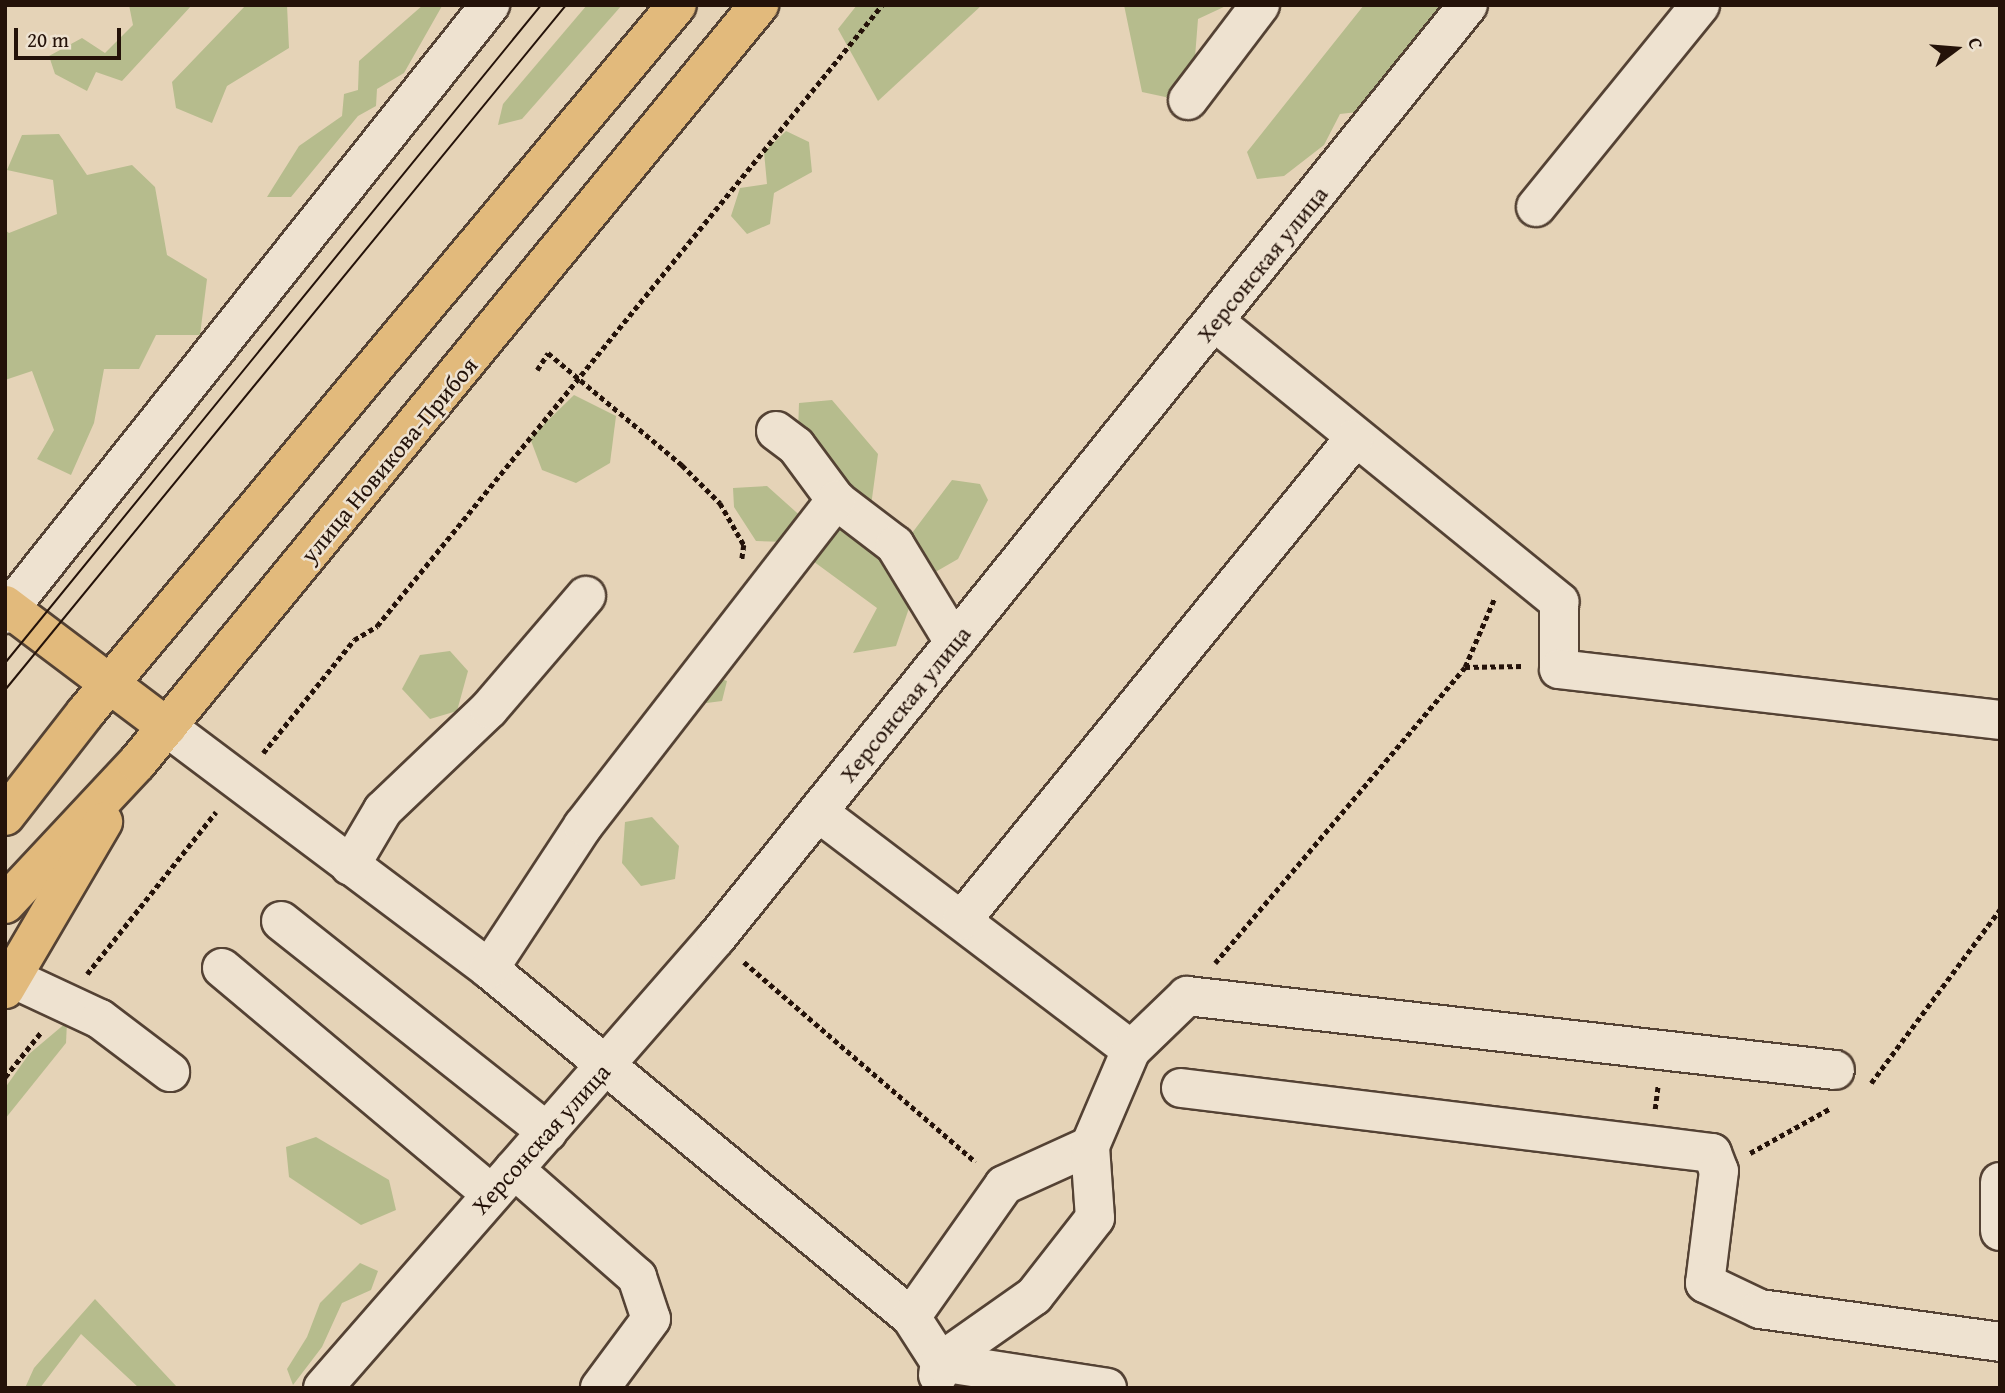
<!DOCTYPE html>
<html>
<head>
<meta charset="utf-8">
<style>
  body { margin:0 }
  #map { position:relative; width:2005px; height:1393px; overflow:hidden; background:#e5d3b7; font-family:"Gentium Book Plus",serif }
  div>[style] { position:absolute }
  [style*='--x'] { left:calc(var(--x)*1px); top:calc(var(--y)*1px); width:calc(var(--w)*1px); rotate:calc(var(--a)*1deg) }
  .green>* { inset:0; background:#b6bc8d }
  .path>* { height:4.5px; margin-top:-2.25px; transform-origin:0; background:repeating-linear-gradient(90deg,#241209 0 5px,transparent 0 8.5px) }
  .roads { filter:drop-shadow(2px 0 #544234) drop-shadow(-2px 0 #544234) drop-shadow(0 2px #544234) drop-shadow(0 -2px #544234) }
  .minor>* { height:38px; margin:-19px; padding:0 19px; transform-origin:19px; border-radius:19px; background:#eee2d0 }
  .major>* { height:38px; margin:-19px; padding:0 19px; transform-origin:19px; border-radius:19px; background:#e2ba7c }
  .tram>* { height:2px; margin:-1px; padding:0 1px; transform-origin:1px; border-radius:1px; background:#241209 }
  span { translate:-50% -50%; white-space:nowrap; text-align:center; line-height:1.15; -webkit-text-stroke:5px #eee2d0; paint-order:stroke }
  .street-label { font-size:24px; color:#241209 }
  .frame { position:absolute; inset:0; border:7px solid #241209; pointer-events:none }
  .north { position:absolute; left:1921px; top:14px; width:70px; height:70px; -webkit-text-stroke:5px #eee2d0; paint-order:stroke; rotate:74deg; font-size:19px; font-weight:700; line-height:28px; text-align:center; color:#241209 }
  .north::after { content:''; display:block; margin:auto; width:24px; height:32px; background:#241209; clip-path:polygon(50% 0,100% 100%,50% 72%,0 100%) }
  .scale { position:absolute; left:14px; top:28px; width:107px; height:32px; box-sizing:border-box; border:4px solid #241209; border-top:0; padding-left:9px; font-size:21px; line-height:24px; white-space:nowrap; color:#241209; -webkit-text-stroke:5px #eee2d0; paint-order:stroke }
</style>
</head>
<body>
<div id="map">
  <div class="green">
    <div style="clip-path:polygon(129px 5px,192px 5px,122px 81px,96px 72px,87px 91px,55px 74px,49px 56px,82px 38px,105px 53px,133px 25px)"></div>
    <div style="clip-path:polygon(246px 5px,287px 5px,289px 48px,227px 86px,212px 123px,176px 108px,172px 82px)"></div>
    <div style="clip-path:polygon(423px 5px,442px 6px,404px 73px,377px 89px,376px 106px,358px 116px,291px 197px,267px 197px,299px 146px,342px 116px,344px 94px,358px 90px,359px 61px)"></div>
    <div style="clip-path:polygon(587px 5px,622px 5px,522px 119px,498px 125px,503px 104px)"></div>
    <div style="clip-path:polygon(857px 5px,982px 5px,878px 101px,838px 29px)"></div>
    <div style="clip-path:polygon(1124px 5px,1228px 5px,1198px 19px,1194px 70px,1170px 98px,1142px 92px)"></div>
    <div style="clip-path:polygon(1364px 5px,1453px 5px,1393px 64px,1392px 91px,1375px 110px,1340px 114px,1324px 145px,1284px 176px,1257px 179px,1247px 152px)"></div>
    <div style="clip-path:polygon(786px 131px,809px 142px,812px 172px,774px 193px,770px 224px,747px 234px,731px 216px,740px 188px,767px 184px,764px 152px)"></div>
    <div style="clip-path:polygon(59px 134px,87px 175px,132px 165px,155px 187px,167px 255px,207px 279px,200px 335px,156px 335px,139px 369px,104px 369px,94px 423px,71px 475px,37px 459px,54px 430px,32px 371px,5px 380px,5px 230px,9px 233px,57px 214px,53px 180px,7px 170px,22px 135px)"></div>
    <div style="clip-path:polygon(574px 395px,616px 416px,610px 463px,576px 483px,542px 470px,530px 438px)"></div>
    <div style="clip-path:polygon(832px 400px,878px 454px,868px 528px,897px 553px,952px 480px,980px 484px,988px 500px,958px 559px,918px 582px,896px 646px,853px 653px,877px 608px,787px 542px,756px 541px,734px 507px,733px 488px,767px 486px,805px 520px,841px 506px,798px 432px,799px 403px)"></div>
    <div style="clip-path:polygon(450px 651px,468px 671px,457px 711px,430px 719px,402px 689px,420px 655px)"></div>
    <div style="clip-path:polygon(692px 668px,727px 681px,722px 701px,660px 709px)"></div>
    <div style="clip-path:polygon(652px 817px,679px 846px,675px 879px,641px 886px,622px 863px,625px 822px)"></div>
    <div style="clip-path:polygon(67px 1022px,66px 1043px,5px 1119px,5px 1088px,29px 1054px)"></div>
    <div style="clip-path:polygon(316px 1137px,389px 1180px,396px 1210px,361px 1225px,289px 1177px,286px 1147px)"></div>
    <div style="clip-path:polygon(360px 1263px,378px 1271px,371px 1290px,342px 1303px,322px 1347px,293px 1385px,287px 1369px,307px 1337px,320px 1303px)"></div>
    <div style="clip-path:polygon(95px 1299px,176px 1386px,177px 1388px,139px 1388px,81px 1334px,40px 1388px,25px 1388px,34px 1368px)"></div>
  </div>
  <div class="path">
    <div style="--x:537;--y:370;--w:20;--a:-57"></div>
    <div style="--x:548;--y:353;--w:175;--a:39.9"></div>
    <div style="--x:682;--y:465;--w:54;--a:45"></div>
    <div style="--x:720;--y:503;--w:48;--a:60.3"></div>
    <div style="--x:744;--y:545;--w:14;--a:98"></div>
    <div style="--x:1465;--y:667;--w:76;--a:-66.8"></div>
    <div style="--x:263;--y:753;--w:145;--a:-51.2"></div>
    <div style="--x:354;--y:640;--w:27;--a:-31"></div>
    <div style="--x:377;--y:626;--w:800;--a:-50.88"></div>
    <div style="--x:744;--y:962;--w:306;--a:40.8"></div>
    <div style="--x:1215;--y:963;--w:387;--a:-49.8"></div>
    <div style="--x:1465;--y:667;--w:58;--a:-1"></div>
    <div style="--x:87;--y:974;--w:207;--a:-51.5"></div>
    <div style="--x:5;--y:1077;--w:59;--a:-51.2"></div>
    <div style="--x:1871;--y:1083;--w:217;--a:-53.4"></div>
    <div style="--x:1655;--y:1109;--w:23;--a:-83"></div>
    <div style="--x:1750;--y:1153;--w:93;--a:-29.1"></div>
  </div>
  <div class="roads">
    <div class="minor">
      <div style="--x:1188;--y:100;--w:119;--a:-52.8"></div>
      <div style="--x:1536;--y:207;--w:260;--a:-50.9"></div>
      <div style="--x:1215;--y:322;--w:444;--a:39.1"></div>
      <div style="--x:1559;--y:602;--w:67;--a:90"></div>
      <div style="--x:1559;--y:669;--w:444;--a:6.6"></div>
      <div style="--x:776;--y:431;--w:25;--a:37"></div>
      <div style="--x:796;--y:446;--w:67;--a:53.5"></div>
      <div style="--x:836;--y:500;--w:74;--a:37.3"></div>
      <div style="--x:895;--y:545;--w:114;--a:58.7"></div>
      <div style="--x:5;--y:614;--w:779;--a:-51.47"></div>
      <div style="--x:167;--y:727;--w:403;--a:36.9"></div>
      <div style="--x:489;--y:969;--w:547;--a:39.51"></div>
      <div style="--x:911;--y:1317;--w:54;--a:57.2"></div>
      <div style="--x:940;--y:1362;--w:169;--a:8.8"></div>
      <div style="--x:818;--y:812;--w:393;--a:37.2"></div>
      <div style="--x:350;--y:866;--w:65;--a:-59.5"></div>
      <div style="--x:383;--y:810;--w:146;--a:-43.6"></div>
      <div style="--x:489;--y:709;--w:149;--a:-49.4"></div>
      <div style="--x:962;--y:920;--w:621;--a:-50.82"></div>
      <div style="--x:281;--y:921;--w:340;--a:38.4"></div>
      <div style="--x:222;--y:968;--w:351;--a:40"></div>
      <div style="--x:489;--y:969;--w:171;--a:-56.7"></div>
      <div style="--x:583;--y:826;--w:413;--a:-52.2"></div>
      <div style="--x:12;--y:978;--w:97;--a:25"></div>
      <div style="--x:100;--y:1019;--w:88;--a:37.1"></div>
      <div style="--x:1181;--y:1088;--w:535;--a:6.98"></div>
      <div style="--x:1712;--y:1153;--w:19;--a:69"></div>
      <div style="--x:1719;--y:1171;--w:113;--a:97.1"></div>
      <div style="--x:1705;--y:1283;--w:61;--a:25.3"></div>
      <div style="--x:1760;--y:1309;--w:242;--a:7.8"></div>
      <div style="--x:514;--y:1169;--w:164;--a:41.3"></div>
      <div style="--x:637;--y:1277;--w:44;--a:71.6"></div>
      <div style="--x:651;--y:1319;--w:86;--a:126.5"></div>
      <div style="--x:2000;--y:1182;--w:49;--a:90"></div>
      <div style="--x:911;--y:1317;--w:161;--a:-54.8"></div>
      <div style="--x:1004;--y:1185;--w:94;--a:-24.4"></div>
      <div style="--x:938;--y:1375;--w:13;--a:-81"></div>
      <div style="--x:940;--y:1362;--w:115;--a:-35.1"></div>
      <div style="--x:1034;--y:1296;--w:99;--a:-52"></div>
      <div style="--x:1095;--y:1218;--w:72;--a:-94"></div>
      <div style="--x:1090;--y:1146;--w:104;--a:-66.9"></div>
      <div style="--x:1131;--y:1050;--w:78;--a:-44"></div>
      <div style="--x:1187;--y:996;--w:652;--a:6.51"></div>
      <div style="--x:323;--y:1388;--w:597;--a:-48.87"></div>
      <div style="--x:716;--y:938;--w:1198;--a:-51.13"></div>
    </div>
    <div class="major">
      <div style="--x:5;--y:605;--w:203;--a:37"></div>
      <div style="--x:5;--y:816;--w:132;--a:-52.1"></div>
      <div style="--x:86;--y:712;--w:921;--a:-50.11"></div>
      <div style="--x:5;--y:904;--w:193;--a:-46.9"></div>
      <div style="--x:137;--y:763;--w:981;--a:-50.63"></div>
      <div style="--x:5;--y:989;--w:194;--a:-59.6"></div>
    </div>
  </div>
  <div class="tram">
    <div style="--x:5;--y:663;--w:849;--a:-50.83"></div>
    <div style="--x:5;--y:690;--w:885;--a:-50.68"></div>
  </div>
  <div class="street-label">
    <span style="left:1262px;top:264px;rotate:-51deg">Херсонская улица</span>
    <span style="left:389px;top:460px;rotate:-50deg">улица Новикова-Прибоя</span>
    <span style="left:905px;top:704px;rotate:-51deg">Херсонская улица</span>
    <span style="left:541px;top:1139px;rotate:-48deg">Херсонская улица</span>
  </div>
  <div class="frame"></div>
  <div class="north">С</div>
  <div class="scale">20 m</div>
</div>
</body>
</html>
